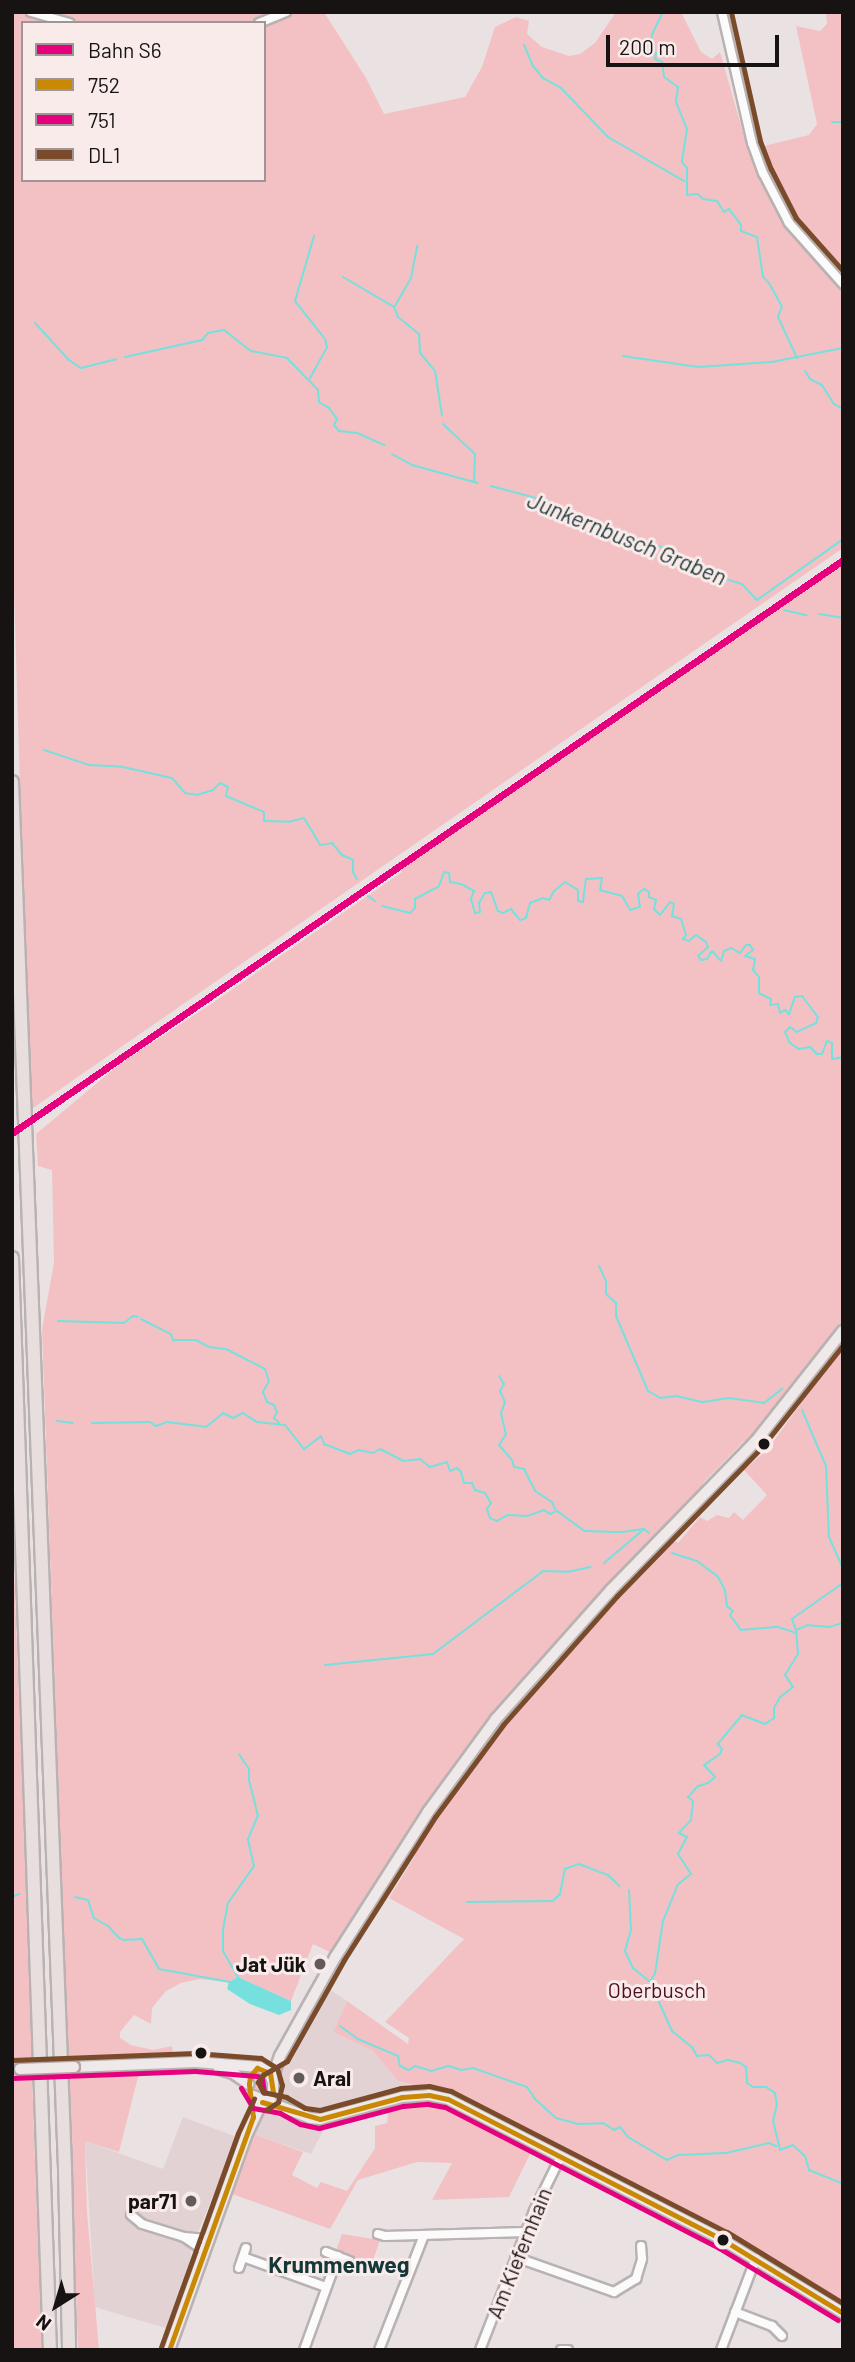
<!DOCTYPE html>
<html>
<head>
<meta charset="utf-8">
<style>
  body { margin:0 }
  #map { position:relative; width:855px; height:2362px; overflow:hidden; background:#eae2e2; font-family:Barlow,sans-serif }
  div>[style] { position:absolute }
  [style*='--x'] { left:calc(var(--x)*1px); top:calc(var(--y)*1px); width:calc(var(--w)*1px); rotate:calc(var(--a)*1deg) }
  .built>* { inset:0; background:#e3d2d3 }
  .green>* { inset:0; background:#f3c1c4 }
  .water>* { inset:0; background:#76e0de }
  .stream>* { height:2px; margin:-1px; padding:0 1px; transform-origin:1px; border-radius:1px; background:#76e0de }
  .roads { filter:drop-shadow(2px 0 #b8b2b2) drop-shadow(-2px 0 #b8b2b2) drop-shadow(0 2px #b8b2b2) drop-shadow(0 -2px #b8b2b2) }
  .minor>* { height:8px; margin:-4px; padding:0 4px; transform-origin:4px; border-radius:4px; background:#fcfbfb }
  .major>* { height:10px; margin:-5px; padding:0 5px; transform-origin:5px; border-radius:5px; background:#f0e9ea }
  .highway>* { height:12px; margin:-6px; padding:0 6px; transform-origin:6px; border-radius:6px; background:#e8dede }
  .bridges { filter:drop-shadow(2px 0 #b4a6a7) drop-shadow(-2px 0 #b4a6a7) drop-shadow(0 2px #b4a6a7) drop-shadow(0 -2px #b4a6a7) }
  .major-bridge>* { height:10px; margin:-5px; padding:0 5px; transform-origin:5px; border-radius:5px; background:#f0e9ea }
  .bus-1>* { height:5px; margin:-2.5px; padding:0 2.5px; transform-origin:2.5px; border-radius:2.5px; background:#ca8904 }
  .bus-2>* { height:5px; margin:-2.5px; padding:0 2.5px; transform-origin:2.5px; border-radius:2.5px; background:#e5007d }
  .bus-3>* { height:5px; margin:-2.5px; padding:0 2.5px; transform-origin:2.5px; border-radius:2.5px; background:#7a4b2a }
  .rail-1>* { height:7px; margin:-3.5px; padding:0 3.5px; transform-origin:3.5px; border-radius:3.5px; background:#e6007e }
  .dots>* { width:19px; height:19px; translate:-50% -50%; box-sizing:border-box; border:4px solid #faebeb; border-radius:50% }
  span { translate:-50% -50%; white-space:nowrap; text-align:center; line-height:1.15; -webkit-text-stroke:6px #faebeb; paint-order:stroke }
  .poi-label { font-size:21px; color:#181313; font-weight:700 }
  .right { translate:-100% -50%; text-align:right }
  .left { translate:0 -50%; text-align:left }
  .park-label { font-size:21px; color:#50101b }
  .street-label { font-size:21px; color:#181313 }
  .water-label { font-size:23px; color:#263f3e; font-style:italic }
  .neighbourhood-label { font-size:23px; color:#143737; font-weight:700 }
  .frame { position:absolute; inset:0; border:14px solid #181313; pointer-events:none }
  .legend { position:absolute; left:21px; top:21px; width:245px; height:161px; box-sizing:border-box; background:#faebeb; border:2px solid #a09595; margin:0; padding:9px 12px; list-style:none; font-size:21px; color:#181313 }
  .legend li { display:flex; align-items:center; gap:14px; height:35px }
  .legend b { width:35px; border:2px solid #a09595 }
  .north { position:absolute; left:21px; top:2271px; width:70px; height:70px; -webkit-text-stroke:5px #faebeb; paint-order:stroke; rotate:217deg; font-size:19px; font-weight:700; line-height:28px; text-align:center; color:#181313 }
  .north::after { content:''; display:block; margin:auto; width:24px; height:32px; background:#181313; clip-path:polygon(50% 0,100% 100%,50% 72%,0 100%) }
  .scale { position:absolute; left:606px; top:35px; width:173px; height:32px; box-sizing:border-box; border:4px solid #181313; border-top:0; padding-left:9px; font-size:21px; line-height:24px; white-space:nowrap; color:#181313; -webkit-text-stroke:5px #faebeb; paint-order:stroke }
</style>
</head>
<body>
<div id="map">
  <div class="built">
    <div style="clip-path:polygon(326px 1987px,347px 2001px,333px 2032px,373px 2051px,398px 2081px,414px 2087px,329px 2113px,314px 2114px,282px 2099px,277px 2092px,285px 2057px)"></div>
    <div style="clip-path:polygon(278px 2107px,310px 2127px,326px 2125px,311px 2154px,253px 2134px,263px 2114px)"></div>
    <div style="clip-path:polygon(183px 2117px,237px 2137px,191px 2249px,190px 2265px,169px 2329px,95px 2307px,85px 2141px,163px 2169px)"></div>
  </div>
  <div class="green">
    <div style="clip-path:polygon(evenodd,12px 12px,324px 12px,366px 78px,384px 114px,465px 97px,482px 67px,495px 27px,516px 17px,529px 21px,527px 34px,542px 47px,569px 56px,580px 54px,595px 43px,616px 12px,681px 12px,701px 52px,712px 59px,720px 52px,748px 150px,809px 135px,817px 124px,796px 26px,820px 31px,827px 24px,826px 12px,843px 12px,843px 548px,30px 1110px,12px 526px,12px 12px,23px 23px,264px 23px,264px 180px,23px 180px,23px 23px)"></div>
    <div style="clip-path:polygon(843px 564px,843px 1323px,752px 1439px,744px 1441px,704px 1482px,699px 1493px,534px 1667px,493px 1716px,417px 1820px,332px 1953px,313px 1944px,291px 2001px,238px 1977px,229px 1982px,199px 1979px,181px 1983px,166px 1991px,152px 2008px,151px 2024px,134px 2015px,120px 2032px,120px 2038px,131px 2045px,153px 2050px,172px 2046px,173px 2056px,68px 2059px,42px 1329px,54px 1263px,52px 1170px,38px 1166px,36px 1134px,121px 1063px,211px 1004px,402px 872px,399px 869px)"></div>
    <div style="clip-path:polygon(843px 1345px,843px 2307px,738px 2242px,467px 2100px,398px 2081px,373px 2051px,333px 2032px,347px 2001px,408px 2044px,409px 2038px,385px 2022px,464px 1939px,389px 1898px,415px 1856px,412px 1853px,437px 1814px,544px 1673px,614px 1600px,675px 1541px,678px 1543px,700px 1517px,707px 1521px,717px 1515px,729px 1518px,734px 1512px,743px 1520px,767px 1495px,744px 1470px,768px 1449px)"></div>
    <div style="clip-path:polygon(12px 1511px,14px 1568px,33px 2061px,12px 2060px)"></div>
    <div style="clip-path:polygon(139px 2073px,119px 2152px,85px 2141px,87px 2212px,99px 2350px,78px 2350px,69px 2076px)"></div>
    <div style="clip-path:polygon(258px 2073px,268px 2077px,266px 2098px,257px 2096px,254px 2087px)"></div>
    <div style="clip-path:polygon(32px 2077px,42px 2350px,12px 2350px,12px 2078px)"></div>
    <div style="clip-path:polygon(423px 2103px,450px 2107px,476px 2118px,533px 2148px,509px 2197px,432px 2200px,452px 2163px,417px 2162px,358px 2180px,330px 2229px,232px 2194px,253px 2134px,303px 2152px,292px 2175px,317px 2188px,321px 2182px,347px 2191px,375px 2148px,375px 2126px,387px 2123px,389px 2107px)"></div>
    <div style="clip-path:polygon(342px 2234px,380px 2240px,369px 2272px,350px 2265px,352px 2258px,336px 2251px)"></div>
  </div>
  <div class="water">
    <div style="clip-path:polygon(238px 1977px,291px 2001px,291px 2010px,279px 2015px,250px 2004px,227px 1989px,229px 1982px)"></div>
  </div>
  <div class="stream">
    <div style="--x:663;--y:12;--w:25;--a:116"></div>
    <div style="--x:652;--y:35;--w:15;--a:101"></div>
    <div style="--x:649;--y:50;--w:8;--a:23"></div>
    <div style="--x:656;--y:53;--w:6;--a:99"></div>
    <div style="--x:655;--y:59;--w:8;--a:23"></div>
    <div style="--x:662;--y:62;--w:15;--a:82"></div>
    <div style="--x:664;--y:77;--w:17;--a:36"></div>
    <div style="--x:678;--y:87;--w:15;--a:98"></div>
    <div style="--x:676;--y:102;--w:29;--a:68"></div>
    <div style="--x:687;--y:129;--w:33;--a:99"></div>
    <div style="--x:682;--y:162;--w:8;--a:50"></div>
    <div style="--x:687;--y:168;--w:27;--a:90"></div>
    <div style="--x:687;--y:195;--w:11;--a:-5"></div>
    <div style="--x:698;--y:194;--w:7;--a:45"></div>
    <div style="--x:703;--y:199;--w:14;--a:8"></div>
    <div style="--x:717;--y:201;--w:13;--a:58"></div>
    <div style="--x:724;--y:212;--w:6;--a:-31"></div>
    <div style="--x:729;--y:209;--w:20;--a:53"></div>
    <div style="--x:741;--y:225;--w:6;--a:90"></div>
    <div style="--x:741;--y:231;--w:17;--a:21"></div>
    <div style="--x:757;--y:237;--w:40;--a:81.5"></div>
    <div style="--x:763;--y:277;--w:8;--a:45"></div>
    <div style="--x:769;--y:283;--w:26;--a:61"></div>
    <div style="--x:782;--y:306;--w:12;--a:110"></div>
    <div style="--x:778;--y:317;--w:45;--a:65.1"></div>
    <div style="--x:524;--y:45;--w:23;--a:67"></div>
    <div style="--x:533;--y:66;--w:16;--a:50"></div>
    <div style="--x:543;--y:78;--w:21;--a:29"></div>
    <div style="--x:561;--y:88;--w:68;--a:46.2"></div>
    <div style="--x:608;--y:137;--w:88;--a:30.1"></div>
    <div style="--x:832;--y:122;--w:11;--a:0"></div>
    <div style="--x:343;--y:277;--w:59;--a:30.5"></div>
    <div style="--x:394;--y:307;--w:11;--a:68"></div>
    <div style="--x:398;--y:317;--w:27;--a:39"></div>
    <div style="--x:419;--y:334;--w:19;--a:87"></div>
    <div style="--x:420;--y:353;--w:23;--a:50"></div>
    <div style="--x:435;--y:371;--w:45;--a:81"></div>
    <div style="--x:395;--y:306;--w:32;--a:-60"></div>
    <div style="--x:411;--y:278;--w:33;--a:-79"></div>
    <div style="--x:35;--y:323;--w:50;--a:47.4"></div>
    <div style="--x:69;--y:360;--w:14;--a:34"></div>
    <div style="--x:81;--y:368;--w:36;--a:-14"></div>
    <div style="--x:623;--y:356;--w:76;--a:8.3"></div>
    <div style="--x:698;--y:367;--w:74;--a:-3.9"></div>
    <div style="--x:772;--y:362;--w:72;--a:-11.2"></div>
    <div style="--x:125;--y:357;--w:79;--a:-12.4"></div>
    <div style="--x:202;--y:340;--w:9;--a:-49"></div>
    <div style="--x:208;--y:333;--w:16;--a:-11"></div>
    <div style="--x:224;--y:330;--w:34;--a:38"></div>
    <div style="--x:251;--y:351;--w:37;--a:11"></div>
    <div style="--x:287;--y:358;--w:45;--a:45.9"></div>
    <div style="--x:318;--y:390;--w:12;--a:85"></div>
    <div style="--x:319;--y:402;--w:12;--a:31"></div>
    <div style="--x:329;--y:408;--w:14;--a:54"></div>
    <div style="--x:337;--y:419;--w:7;--a:117"></div>
    <div style="--x:334;--y:425;--w:8;--a:50"></div>
    <div style="--x:339;--y:431;--w:18;--a:6"></div>
    <div style="--x:357;--y:433;--w:30;--a:24"></div>
    <div style="--x:805;--y:371;--w:9;--a:58"></div>
    <div style="--x:810;--y:379;--w:13;--a:27"></div>
    <div style="--x:822;--y:385;--w:22;--a:58"></div>
    <div style="--x:834;--y:404;--w:10;--a:29"></div>
    <div style="--x:310;--y:378;--w:35;--a:-61"></div>
    <div style="--x:327;--y:347;--w:8;--a:-104"></div>
    <div style="--x:325;--y:339;--w:48;--a:-128.3"></div>
    <div style="--x:295;--y:301;--w:68;--a:-73.7"></div>
    <div style="--x:443;--y:424;--w:44;--a:43.2"></div>
    <div style="--x:475;--y:454;--w:27;--a:92"></div>
    <div style="--x:392;--y:454;--w:23;--a:29"></div>
    <div style="--x:412;--y:465;--w:68;--a:15.3"></div>
    <div style="--x:491;--y:486;--w:58;--a:15"></div>
    <div style="--x:547;--y:501;--w:95;--a:24.1"></div>
    <div style="--x:634;--y:540;--w:29;--a:14"></div>
    <div style="--x:662;--y:547;--w:65;--a:27.3"></div>
    <div style="--x:720;--y:577;--w:23;--a:18"></div>
    <div style="--x:742;--y:584;--w:22;--a:47"></div>
    <div style="--x:757;--y:600;--w:105;--a:-35.3"></div>
    <div style="--x:784;--y:610;--w:23;--a:13"></div>
    <div style="--x:819;--y:614;--w:24;--a:9"></div>
    <div style="--x:44;--y:750;--w:47;--a:18.4"></div>
    <div style="--x:89;--y:765;--w:34;--a:3"></div>
    <div style="--x:123;--y:767;--w:50;--a:12.7"></div>
    <div style="--x:172;--y:778;--w:20;--a:49"></div>
    <div style="--x:185;--y:793;--w:12;--a:9"></div>
    <div style="--x:197;--y:795;--w:17;--a:-17"></div>
    <div style="--x:213;--y:790;--w:10;--a:-45"></div>
    <div style="--x:220;--y:783;--w:9;--a:27"></div>
    <div style="--x:228;--y:787;--w:9;--a:103"></div>
    <div style="--x:226;--y:796;--w:41;--a:22.8"></div>
    <div style="--x:264;--y:812;--w:9;--a:90"></div>
    <div style="--x:264;--y:821;--w:24;--a:2"></div>
    <div style="--x:288;--y:822;--w:16;--a:-14"></div>
    <div style="--x:304;--y:818;--w:31;--a:59"></div>
    <div style="--x:320;--y:845;--w:12;--a:-9"></div>
    <div style="--x:332;--y:843;--w:16;--a:50"></div>
    <div style="--x:342;--y:855;--w:12;--a:24"></div>
    <div style="--x:353;--y:860;--w:12;--a:90"></div>
    <div style="--x:353;--y:872;--w:8;--a:60"></div>
    <div style="--x:368;--y:896;--w:9;--a:36"></div>
    <div style="--x:382;--y:906;--w:29;--a:14"></div>
    <div style="--x:410;--y:913;--w:7;--a:-45"></div>
    <div style="--x:415;--y:908;--w:9;--a:-90"></div>
    <div style="--x:415;--y:899;--w:27;--a:-28"></div>
    <div style="--x:439;--y:886;--w:15;--a:-70"></div>
    <div style="--x:444;--y:872;--w:5;--a:11"></div>
    <div style="--x:449;--y:873;--w:9;--a:84"></div>
    <div style="--x:450;--y:882;--w:11;--a:10"></div>
    <div style="--x:461;--y:884;--w:15;--a:28"></div>
    <div style="--x:474;--y:891;--w:9;--a:111"></div>
    <div style="--x:471;--y:899;--w:15;--a:74"></div>
    <div style="--x:475;--y:913;--w:5;--a:-11"></div>
    <div style="--x:480;--y:912;--w:9;--a:-96"></div>
    <div style="--x:479;--y:903;--w:12;--a:-59"></div>
    <div style="--x:485;--y:893;--w:6;--a:-9"></div>
    <div style="--x:491;--y:892;--w:20;--a:70"></div>
    <div style="--x:498;--y:911;--w:5;--a:22"></div>
    <div style="--x:503;--y:913;--w:9;--a:-27"></div>
    <div style="--x:511;--y:909;--w:14;--a:51"></div>
    <div style="--x:520;--y:920;--w:6;--a:-18"></div>
    <div style="--x:526;--y:918;--w:16;--a:-75"></div>
    <div style="--x:530;--y:903;--w:14;--a:-21"></div>
    <div style="--x:543;--y:898;--w:6;--a:18"></div>
    <div style="--x:549;--y:900;--w:10;--a:-61"></div>
    <div style="--x:554;--y:891;--w:14;--a:-39"></div>
    <div style="--x:565;--y:882;--w:15;--a:32"></div>
    <div style="--x:578;--y:890;--w:11;--a:90"></div>
    <div style="--x:578;--y:901;--w:5;--a:11"></div>
    <div style="--x:583;--y:902;--w:23;--a:-83"></div>
    <div style="--x:586;--y:879;--w:16;--a:-4"></div>
    <div style="--x:602;--y:878;--w:12;--a:99"></div>
    <div style="--x:600;--y:890;--w:23;--a:15"></div>
    <div style="--x:622;--y:896;--w:16;--a:60"></div>
    <div style="--x:630;--y:910;--w:10;--a:-17"></div>
    <div style="--x:640;--y:907;--w:13;--a:-99"></div>
    <div style="--x:638;--y:894;--w:8;--a:-40"></div>
    <div style="--x:644;--y:889;--w:6;--a:31"></div>
    <div style="--x:649;--y:892;--w:5;--a:90"></div>
    <div style="--x:649;--y:897;--w:8;--a:23"></div>
    <div style="--x:656;--y:900;--w:9;--a:103"></div>
    <div style="--x:654;--y:909;--w:8;--a:45"></div>
    <div style="--x:660;--y:915;--w:16;--a:-52"></div>
    <div style="--x:670;--y:902;--w:4;--a:27"></div>
    <div style="--x:674;--y:904;--w:12;--a:99"></div>
    <div style="--x:672;--y:916;--w:9;--a:18"></div>
    <div style="--x:681;--y:919;--w:17;--a:73"></div>
    <div style="--x:686;--y:935;--w:5;--a:127"></div>
    <div style="--x:683;--y:939;--w:6;--a:18"></div>
    <div style="--x:689;--y:941;--w:9;--a:-41"></div>
    <div style="--x:696;--y:935;--w:12;--a:35"></div>
    <div style="--x:706;--y:942;--w:5;--a:68"></div>
    <div style="--x:708;--y:947;--w:13;--a:138"></div>
    <div style="--x:698;--y:956;--w:5;--a:53"></div>
    <div style="--x:701;--y:960;--w:6;--a:-9"></div>
    <div style="--x:707;--y:959;--w:9;--a:-58"></div>
    <div style="--x:712;--y:951;--w:13;--a:48"></div>
    <div style="--x:721;--y:961;--w:10;--a:-73"></div>
    <div style="--x:724;--y:951;--w:8;--a:-23"></div>
    <div style="--x:731;--y:948;--w:10;--a:29"></div>
    <div style="--x:740;--y:953;--w:10;--a:-53"></div>
    <div style="--x:746;--y:945;--w:4;--a:0"></div>
    <div style="--x:750;--y:945;--w:6;--a:59"></div>
    <div style="--x:753;--y:950;--w:10;--a:143"></div>
    <div style="--x:745;--y:956;--w:10;--a:17"></div>
    <div style="--x:755;--y:959;--w:11;--a:100"></div>
    <div style="--x:753;--y:970;--w:9;--a:49"></div>
    <div style="--x:759;--y:977;--w:16;--a:90"></div>
    <div style="--x:759;--y:993;--w:13;--a:27"></div>
    <div style="--x:771;--y:999;--w:6;--a:99"></div>
    <div style="--x:770;--y:1005;--w:8;--a:-7"></div>
    <div style="--x:778;--y:1004;--w:9;--a:77"></div>
    <div style="--x:780;--y:1013;--w:6;--a:-31"></div>
    <div style="--x:785;--y:1010;--w:6;--a:45"></div>
    <div style="--x:789;--y:1014;--w:18;--a:-71"></div>
    <div style="--x:795;--y:997;--w:7;--a:-8"></div>
    <div style="--x:802;--y:996;--w:26;--a:53"></div>
    <div style="--x:818;--y:1017;--w:6;--a:108"></div>
    <div style="--x:816;--y:1023;--w:21;--a:155"></div>
    <div style="--x:797;--y:1032;--w:9;--a:-144"></div>
    <div style="--x:790;--y:1027;--w:7;--a:135"></div>
    <div style="--x:785;--y:1032;--w:12;--a:66"></div>
    <div style="--x:790;--y:1043;--w:11;--a:34"></div>
    <div style="--x:799;--y:1049;--w:11;--a:-10"></div>
    <div style="--x:810;--y:1047;--w:10;--a:45"></div>
    <div style="--x:817;--y:1054;--w:5;--a:0"></div>
    <div style="--x:822;--y:1054;--w:14;--a:-69"></div>
    <div style="--x:827;--y:1041;--w:5;--a:22"></div>
    <div style="--x:832;--y:1043;--w:16;--a:90"></div>
    <div style="--x:832;--y:1059;--w:11;--a:-10"></div>
    <div style="--x:599;--y:1266;--w:17;--a:65"></div>
    <div style="--x:606;--y:1281;--w:13;--a:90"></div>
    <div style="--x:606;--y:1294;--w:13;--a:42"></div>
    <div style="--x:616;--y:1303;--w:13;--a:90"></div>
    <div style="--x:616;--y:1316;--w:82;--a:66.9"></div>
    <div style="--x:648;--y:1391;--w:14;--a:30"></div>
    <div style="--x:660;--y:1398;--w:16;--a:-7"></div>
    <div style="--x:676;--y:1396;--w:28;--a:13"></div>
    <div style="--x:703;--y:1402;--w:26;--a:-9"></div>
    <div style="--x:729;--y:1398;--w:35;--a:8"></div>
    <div style="--x:764;--y:1403;--w:23;--a:-38"></div>
    <div style="--x:141;--y:1319;--w:34;--a:27"></div>
    <div style="--x:171;--y:1334;--w:6;--a:72"></div>
    <div style="--x:173;--y:1340;--w:23;--a:0"></div>
    <div style="--x:196;--y:1340;--w:15;--a:28"></div>
    <div style="--x:209;--y:1347;--w:17;--a:7"></div>
    <div style="--x:226;--y:1349;--w:44;--a:27.1"></div>
    <div style="--x:265;--y:1369;--w:13;--a:72"></div>
    <div style="--x:269;--y:1381;--w:13;--a:119"></div>
    <div style="--x:263;--y:1392;--w:11;--a:68"></div>
    <div style="--x:267;--y:1402;--w:8;--a:23"></div>
    <div style="--x:274;--y:1405;--w:8;--a:67"></div>
    <div style="--x:277;--y:1412;--w:7;--a:117"></div>
    <div style="--x:274;--y:1418;--w:7;--a:45"></div>
    <div style="--x:58;--y:1321;--w:66;--a:1.7"></div>
    <div style="--x:124;--y:1323;--w:11;--a:-38"></div>
    <div style="--x:133;--y:1316;--w:5;--a:11"></div>
    <div style="--x:499;--y:1376;--w:9;--a:58"></div>
    <div style="--x:504;--y:1384;--w:8;--a:120"></div>
    <div style="--x:500;--y:1391;--w:12;--a:66"></div>
    <div style="--x:505;--y:1402;--w:12;--a:110"></div>
    <div style="--x:501;--y:1413;--w:22;--a:77"></div>
    <div style="--x:506;--y:1434;--w:13;--a:122"></div>
    <div style="--x:499;--y:1445;--w:20;--a:49"></div>
    <div style="--x:512;--y:1460;--w:7;--a:74"></div>
    <div style="--x:514;--y:1467;--w:10;--a:11"></div>
    <div style="--x:524;--y:1469;--w:25;--a:63"></div>
    <div style="--x:535;--y:1491;--w:20;--a:33"></div>
    <div style="--x:552;--y:1502;--w:8;--a:67"></div>
    <div style="--x:802;--y:1410;--w:61;--a:66.8"></div>
    <div style="--x:826;--y:1466;--w:71;--a:87.6"></div>
    <div style="--x:829;--y:1537;--w:34;--a:66"></div>
    <div style="--x:57;--y:1421;--w:16;--a:7"></div>
    <div style="--x:92;--y:1423;--w:58;--a:-1"></div>
    <div style="--x:150;--y:1422;--w:7;--a:34"></div>
    <div style="--x:156;--y:1426;--w:12;--a:-20"></div>
    <div style="--x:167;--y:1422;--w:39;--a:7"></div>
    <div style="--x:206;--y:1427;--w:22;--a:-39"></div>
    <div style="--x:223;--y:1413;--w:11;--a:27"></div>
    <div style="--x:233;--y:1418;--w:11;--a:-27"></div>
    <div style="--x:243;--y:1413;--w:17;--a:33"></div>
    <div style="--x:257;--y:1422;--w:28;--a:6"></div>
    <div style="--x:285;--y:1425;--w:31;--a:52"></div>
    <div style="--x:304;--y:1449;--w:21;--a:-37"></div>
    <div style="--x:321;--y:1436;--w:9;--a:69"></div>
    <div style="--x:324;--y:1444;--w:28;--a:21"></div>
    <div style="--x:350;--y:1454;--w:10;--a:-24"></div>
    <div style="--x:359;--y:1450;--w:14;--a:12"></div>
    <div style="--x:373;--y:1453;--w:8;--a:-30"></div>
    <div style="--x:380;--y:1449;--w:27;--a:27"></div>
    <div style="--x:404;--y:1461;--w:16;--a:-7"></div>
    <div style="--x:420;--y:1459;--w:13;--a:39"></div>
    <div style="--x:430;--y:1467;--w:18;--a:-16"></div>
    <div style="--x:447;--y:1462;--w:9;--a:72"></div>
    <div style="--x:450;--y:1471;--w:8;--a:-23"></div>
    <div style="--x:457;--y:1468;--w:6;--a:45"></div>
    <div style="--x:461;--y:1472;--w:11;--a:75"></div>
    <div style="--x:464;--y:1483;--w:8;--a:0"></div>
    <div style="--x:472;--y:1483;--w:8;--a:67"></div>
    <div style="--x:475;--y:1490;--w:10;--a:17"></div>
    <div style="--x:485;--y:1493;--w:12;--a:59"></div>
    <div style="--x:491;--y:1503;--w:7;--a:124"></div>
    <div style="--x:487;--y:1509;--w:9;--a:72"></div>
    <div style="--x:490;--y:1518;--w:8;--a:23"></div>
    <div style="--x:497;--y:1521;--w:13;--a:-29"></div>
    <div style="--x:508;--y:1515;--w:19;--a:3"></div>
    <div style="--x:527;--y:1516;--w:18;--a:-19"></div>
    <div style="--x:544;--y:1510;--w:7;--a:34"></div>
    <div style="--x:550;--y:1514;--w:8;--a:-23"></div>
    <div style="--x:557;--y:1511;--w:34;--a:36"></div>
    <div style="--x:585;--y:1531;--w:37;--a:2"></div>
    <div style="--x:622;--y:1532;--w:22;--a:-8"></div>
    <div style="--x:644;--y:1529;--w:6;--a:39"></div>
    <div style="--x:672;--y:1553;--w:26;--a:18"></div>
    <div style="--x:697;--y:1561;--w:26;--a:37"></div>
    <div style="--x:718;--y:1577;--w:15;--a:62"></div>
    <div style="--x:725;--y:1590;--w:16;--a:83"></div>
    <div style="--x:727;--y:1606;--w:8;--a:40"></div>
    <div style="--x:733;--y:1611;--w:5;--a:127"></div>
    <div style="--x:730;--y:1615;--w:19;--a:54"></div>
    <div style="--x:741;--y:1630;--w:37;--a:-5"></div>
    <div style="--x:778;--y:1627;--w:19;--a:18"></div>
    <div style="--x:604;--y:1563;--w:51;--a:-40.2"></div>
    <div style="--x:843;--y:1623;--w:15;--a:164"></div>
    <div style="--x:829;--y:1627;--w:21;--a:-175"></div>
    <div style="--x:808;--y:1625;--w:13;--a:157"></div>
    <div style="--x:796;--y:1630;--w:24;--a:85"></div>
    <div style="--x:798;--y:1654;--w:25;--a:122"></div>
    <div style="--x:785;--y:1675;--w:14;--a:56"></div>
    <div style="--x:793;--y:1687;--w:16;--a:142"></div>
    <div style="--x:780;--y:1697;--w:13;--a:119"></div>
    <div style="--x:774;--y:1708;--w:10;--a:90"></div>
    <div style="--x:774;--y:1718;--w:11;--a:146"></div>
    <div style="--x:765;--y:1724;--w:25;--a:-159"></div>
    <div style="--x:742;--y:1715;--w:38;--a:130"></div>
    <div style="--x:718;--y:1744;--w:6;--a:51"></div>
    <div style="--x:722;--y:1749;--w:5;--a:112"></div>
    <div style="--x:720;--y:1754;--w:19;--a:145"></div>
    <div style="--x:704;--y:1765;--w:16;--a:47"></div>
    <div style="--x:715;--y:1777;--w:9;--a:139"></div>
    <div style="--x:708;--y:1783;--w:10;--a:163"></div>
    <div style="--x:698;--y:1786;--w:15;--a:132"></div>
    <div style="--x:688;--y:1797;--w:6;--a:39"></div>
    <div style="--x:693;--y:1801;--w:19;--a:96"></div>
    <div style="--x:691;--y:1820;--w:18;--a:133"></div>
    <div style="--x:679;--y:1833;--w:9;--a:27"></div>
    <div style="--x:687;--y:1837;--w:19;--a:118"></div>
    <div style="--x:678;--y:1854;--w:24;--a:57"></div>
    <div style="--x:691;--y:1874;--w:16;--a:142"></div>
    <div style="--x:678;--y:1884;--w:40;--a:112"></div>
    <div style="--x:663;--y:1921;--w:53;--a:98.7"></div>
    <div style="--x:655;--y:1973;--w:10;--a:119"></div>
    <div style="--x:650;--y:1982;--w:54;--a:65.8"></div>
    <div style="--x:672;--y:2031;--w:26;--a:39"></div>
    <div style="--x:692;--y:2047;--w:10;--a:61"></div>
    <div style="--x:697;--y:2056;--w:12;--a:-5"></div>
    <div style="--x:709;--y:2055;--w:11;--a:45"></div>
    <div style="--x:717;--y:2063;--w:11;--a:-15"></div>
    <div style="--x:728;--y:2060;--w:12;--a:14"></div>
    <div style="--x:740;--y:2063;--w:7;--a:34"></div>
    <div style="--x:746;--y:2067;--w:16;--a:86"></div>
    <div style="--x:747;--y:2083;--w:7;--a:34"></div>
    <div style="--x:753;--y:2087;--w:13;--a:0"></div>
    <div style="--x:766;--y:2087;--w:11;--a:34"></div>
    <div style="--x:775;--y:2093;--w:11;--a:80"></div>
    <div style="--x:777;--y:2104;--w:17;--a:103"></div>
    <div style="--x:773;--y:2121;--w:30;--a:76"></div>
    <div style="--x:780;--y:2150;--w:14;--a:-21"></div>
    <div style="--x:793;--y:2145;--w:16;--a:43"></div>
    <div style="--x:805;--y:2156;--w:15;--a:74"></div>
    <div style="--x:809;--y:2170;--w:37;--a:22"></div>
    <div style="--x:796;--y:1630;--w:12;--a:-110"></div>
    <div style="--x:792;--y:1619;--w:62;--a:-35.2"></div>
    <div style="--x:325;--y:1665;--w:109;--a:-5.8"></div>
    <div style="--x:433;--y:1654;--w:138;--a:-37"></div>
    <div style="--x:543;--y:1571;--w:24;--a:2"></div>
    <div style="--x:567;--y:1572;--w:24;--a:-12"></div>
    <div style="--x:629;--y:1890;--w:40;--a:87.1"></div>
    <div style="--x:631;--y:1930;--w:22;--a:106"></div>
    <div style="--x:625;--y:1951;--w:19;--a:65"></div>
    <div style="--x:633;--y:1968;--w:21;--a:39"></div>
    <div style="--x:12;--y:1897;--w:8;--a:-23"></div>
    <div style="--x:75;--y:1897;--w:13;--a:13"></div>
    <div style="--x:88;--y:1900;--w:19;--a:72"></div>
    <div style="--x:94;--y:1918;--w:16;--a:30"></div>
    <div style="--x:108;--y:1926;--w:16;--a:47"></div>
    <div style="--x:119;--y:1938;--w:5;--a:22"></div>
    <div style="--x:124;--y:1940;--w:18;--a:-3"></div>
    <div style="--x:142;--y:1939;--w:34;--a:60"></div>
    <div style="--x:159;--y:1969;--w:72;--a:10.4"></div>
    <div style="--x:467;--y:1902;--w:86;--a:-0.7"></div>
    <div style="--x:553;--y:1901;--w:10;--a:-45"></div>
    <div style="--x:560;--y:1894;--w:25;--a:-79"></div>
    <div style="--x:565;--y:1869;--w:15;--a:-20"></div>
    <div style="--x:579;--y:1864;--w:31;--a:21"></div>
    <div style="--x:608;--y:1875;--w:16;--a:43"></div>
    <div style="--x:239;--y:1979;--w:32;--a:-120"></div>
    <div style="--x:223;--y:1951;--w:21;--a:-90"></div>
    <div style="--x:223;--y:1930;--w:27;--a:-80"></div>
    <div style="--x:228;--y:1903;--w:45;--a:-54.9"></div>
    <div style="--x:254;--y:1866;--w:28;--a:-103"></div>
    <div style="--x:248;--y:1839;--w:25;--a:-67"></div>
    <div style="--x:258;--y:1816;--w:36;--a:-104"></div>
    <div style="--x:249;--y:1781;--w:12;--a:-90"></div>
    <div style="--x:249;--y:1769;--w:18;--a:-124"></div>
    <div style="--x:340;--y:2026;--w:22;--a:36"></div>
    <div style="--x:358;--y:2039;--w:43;--a:23"></div>
    <div style="--x:398;--y:2056;--w:10;--a:79"></div>
    <div style="--x:400;--y:2066;--w:10;--a:24"></div>
    <div style="--x:409;--y:2070;--w:7;--a:-34"></div>
    <div style="--x:415;--y:2066;--w:17;--a:17"></div>
    <div style="--x:431;--y:2071;--w:19;--a:-16"></div>
    <div style="--x:449;--y:2066;--w:13;--a:18"></div>
    <div style="--x:461;--y:2070;--w:12;--a:-9"></div>
    <div style="--x:473;--y:2068;--w:57;--a:19.4"></div>
    <div style="--x:527;--y:2087;--w:14;--a:56"></div>
    <div style="--x:535;--y:2099;--w:28;--a:42"></div>
    <div style="--x:556;--y:2118;--w:24;--a:15"></div>
    <div style="--x:579;--y:2124;--w:24;--a:-2"></div>
    <div style="--x:603;--y:2123;--w:13;--a:32"></div>
    <div style="--x:614;--y:2130;--w:7;--a:-27"></div>
    <div style="--x:620;--y:2127;--w:13;--a:51"></div>
    <div style="--x:628;--y:2137;--w:45;--a:30.5"></div>
    <div style="--x:667;--y:2160;--w:12;--a:-24"></div>
    <div style="--x:678;--y:2155;--w:48;--a:-2.4"></div>
    <div style="--x:726;--y:2153;--w:44;--a:-13.1"></div>
    <div style="--x:769;--y:2143;--w:8;--a:23"></div>
  </div>
  <div class="roads">
    <div class="minor">
      <div style="--x:31;--y:12;--w:40;--a:16"></div>
      <div style="--x:722;--y:12;--w:134;--a:77.1"></div>
      <div style="--x:752;--y:143;--w:32;--a:70"></div>
      <div style="--x:763;--y:173;--w:56;--a:62.5"></div>
      <div style="--x:789;--y:223;--w:81;--a:48.5"></div>
      <div style="--x:259;--y:23;--w:29;--a:-22"></div>
      <div style="--x:131;--y:2215;--w:14;--a:39"></div>
      <div style="--x:142;--y:2224;--w:44;--a:17.2"></div>
      <div style="--x:184;--y:2237;--w:23;--a:5"></div>
      <div style="--x:378;--y:2234;--w:7;--a:16"></div>
      <div style="--x:385;--y:2236;--w:141;--a:-1.6"></div>
      <div style="--x:184;--y:2237;--w:23;--a:34"></div>
      <div style="--x:326;--y:2252;--w:25;--a:21"></div>
      <div style="--x:243;--y:2257;--w:88;--a:19.9"></div>
      <div style="--x:515;--y:2257;--w:105;--a:19.5"></div>
      <div style="--x:614;--y:2292;--w:26;--a:-31"></div>
      <div style="--x:636;--y:2279;--w:21;--a:-73"></div>
      <div style="--x:642;--y:2259;--w:13;--a:-94"></div>
      <div style="--x:239;--y:2268;--w:21;--a:-71"></div>
      <div style="--x:735;--y:2312;--w:40;--a:21"></div>
      <div style="--x:772;--y:2326;--w:14;--a:45"></div>
      <div style="--x:304;--y:2350;--w:100;--a:-70.1"></div>
      <div style="--x:379;--y:2350;--w:123;--a:-68.6"></div>
      <div style="--x:480;--y:2350;--w:149;--a:-68.8"></div>
      <div style="--x:534;--y:2211;--w:61;--a:-63.9"></div>
      <div style="--x:561;--y:2350;--w:7;--a:0"></div>
      <div style="--x:721;--y:2350;--w:98;--a:-69.2"></div>
    </div>
    <div class="major">
      <div style="--x:74;--y:2067;--w:121;--a:-2.4"></div>
      <div style="--x:195;--y:2062;--w:65;--a:4.4"></div>
      <div style="--x:260;--y:2067;--w:12;--a:31"></div>
      <div style="--x:270;--y:2073;--w:10;--a:73"></div>
      <div style="--x:273;--y:2083;--w:9;--a:90"></div>
      <div style="--x:273;--y:2092;--w:11;--a:124"></div>
      <div style="--x:219;--y:2069;--w:15;--a:16"></div>
      <div style="--x:233;--y:2073;--w:19;--a:35"></div>
      <div style="--x:272;--y:2079;--w:24;--a:-71"></div>
      <div style="--x:280;--y:2056;--w:115;--a:-60.8"></div>
      <div style="--x:336;--y:1956;--w:171;--a:-57.4"></div>
      <div style="--x:428;--y:1812;--w:115;--a:-53.8"></div>
      <div style="--x:496;--y:1719;--w:173;--a:-48.3"></div>
      <div style="--x:611;--y:1590;--w:208;--a:-45.8"></div>
      <div style="--x:756;--y:1441;--w:140;--a:-51.7"></div>
      <div style="--x:253;--y:2096;--w:61;--a:21.1"></div>
      <div style="--x:310;--y:2118;--w:10;--a:6"></div>
      <div style="--x:320;--y:2119;--w:85;--a:-15"></div>
      <div style="--x:402;--y:2097;--w:27;--a:-4"></div>
      <div style="--x:429;--y:2095;--w:19;--a:12"></div>
      <div style="--x:448;--y:2099;--w:309;--a:27.1"></div>
      <div style="--x:723;--y:2240;--w:140;--a:31.3"></div>
      <div style="--x:169;--y:2350;--w:227;--a:-70.2"></div>
      <div style="--x:246;--y:2136;--w:38;--a:-65"></div>
    </div>
    <div class="highway">
      <div style="--x:12;--y:782;--w:1389;--a:87.81"></div>
      <div style="--x:65;--y:2170;--w:180;--a:88.7"></div>
      <div style="--x:12;--y:1258;--w:1093;--a:88.01"></div>
    </div>
  </div>
  <div class="bridges">
    <div class="major-bridge">
      <div style="--x:20;--y:2069;--w:54;--a:-2.1"></div>
    </div>
  </div>
  <div class="bus-1">
    <div style="--x:262;--y:2102;--w:60;--a:16.3"></div>
    <div style="--x:320;--y:2119;--w:85;--a:-15"></div>
    <div style="--x:402;--y:2097;--w:27;--a:-4"></div>
    <div style="--x:429;--y:2095;--w:19;--a:12"></div>
    <div style="--x:448;--y:2099;--w:309;--a:27.1"></div>
    <div style="--x:723;--y:2240;--w:140;--a:31.3"></div>
    <div style="--x:169;--y:2350;--w:248;--a:-70.2"></div>
    <div style="--x:253;--y:2117;--w:33;--a:-97"></div>
    <div style="--x:249;--y:2084;--w:8;--a:-83"></div>
    <div style="--x:250;--y:2076;--w:11;--a:-49"></div>
    <div style="--x:257;--y:2068;--w:14;--a:21"></div>
    <div style="--x:270;--y:2073;--w:19;--a:81"></div>
  </div>
  <div class="bus-2">
    <div style="--x:12;--y:2078;--w:183;--a:-2.2"></div>
    <div style="--x:195;--y:2071;--w:62;--a:4.6"></div>
    <div style="--x:257;--y:2076;--w:5;--a:22"></div>
    <div style="--x:262;--y:2078;--w:15;--a:82"></div>
    <div style="--x:241;--y:2088;--w:23;--a:59"></div>
    <div style="--x:253;--y:2108;--w:27;--a:10"></div>
    <div style="--x:280;--y:2113;--w:23;--a:29"></div>
    <div style="--x:300;--y:2124;--w:19;--a:12"></div>
    <div style="--x:319;--y:2128;--w:87;--a:-14.7"></div>
    <div style="--x:403;--y:2106;--w:25;--a:-5"></div>
    <div style="--x:428;--y:2104;--w:17;--a:10"></div>
    <div style="--x:445;--y:2107;--w:308;--a:27.2"></div>
    <div style="--x:719;--y:2248;--w:139;--a:31.2"></div>
  </div>
  <div class="bus-3">
    <div style="--x:731;--y:12;--w:132;--a:77.3"></div>
    <div style="--x:760;--y:141;--w:30;--a:69"></div>
    <div style="--x:771;--y:169;--w:55;--a:63"></div>
    <div style="--x:796;--y:218;--w:71;--a:48.4"></div>
    <div style="--x:843;--y:1345;--w:130;--a:128.5"></div>
    <div style="--x:762;--y:1447;--w:208;--a:134.2"></div>
    <div style="--x:617;--y:1596;--w:172;--a:131.5"></div>
    <div style="--x:503;--y:1725;--w:114;--a:126.5"></div>
    <div style="--x:435;--y:1817;--w:169;--a:122.5"></div>
    <div style="--x:344;--y:1960;--w:116;--a:119.4"></div>
    <div style="--x:287;--y:2061;--w:28;--a:150"></div>
    <div style="--x:263;--y:2075;--w:9;--a:126"></div>
    <div style="--x:258;--y:2082;--w:11;--a:63"></div>
    <div style="--x:263;--y:2092;--w:24;--a:12"></div>
    <div style="--x:286;--y:2097;--w:22;--a:30"></div>
    <div style="--x:305;--y:2108;--w:15;--a:8"></div>
    <div style="--x:320;--y:2110;--w:84;--a:-15.2"></div>
    <div style="--x:401;--y:2088;--w:28;--a:-4"></div>
    <div style="--x:429;--y:2086;--w:23;--a:13"></div>
    <div style="--x:451;--y:2091;--w:310;--a:27.1"></div>
    <div style="--x:727;--y:2232;--w:136;--a:31.5"></div>
    <div style="--x:12;--y:2060;--w:183;--a:-2.2"></div>
    <div style="--x:195;--y:2053;--w:66;--a:4.3"></div>
    <div style="--x:261;--y:2058;--w:19;--a:32"></div>
    <div style="--x:277;--y:2068;--w:18;--a:74"></div>
    <div style="--x:282;--y:2085;--w:17;--a:103"></div>
    <div style="--x:278;--y:2102;--w:14;--a:146"></div>
    <div style="--x:161;--y:2347;--w:227;--a:-70.2"></div>
    <div style="--x:238;--y:2133;--w:38;--a:-65"></div>
  </div>
  <div class="rail-1">
    <div style="--x:12;--y:1133;--w:1009;--a:-34.59"></div>
  </div>
  <div class="dots">
    <div style="left:764px;top:1444px;background:#181313"></div>
    <div style="left:320px;top:1964px;background:#625b5b"></div>
    <div style="left:201px;top:2053px;background:#181313"></div>
    <div style="left:299px;top:2078px;background:#625b5b"></div>
    <div style="left:191px;top:2201px;background:#625b5b"></div>
    <div style="left:723px;top:2240px;background:#181313"></div>
  </div>
  <div class="poi-label">
    <span class="right" style="left:306px;top:1964px">Jat Jük</span>
    <span class="left" style="left:313px;top:2078px">Aral</span>
    <span class="right" style="left:177px;top:2201px">par71</span>
  </div>
  <div class="park-label">
    <span style="left:657px;top:1990px">Oberbusch</span>
  </div>
  <div class="street-label">
    <span style="left:519px;top:2253px;rotate:-68deg">Am Kiefernhain</span>
  </div>
  <div class="water-label">
    <span style="left:627px;top:538px;rotate:22deg">Junkernbusch Graben</span>
  </div>
  <div class="neighbourhood-label">
    <span style="left:339px;top:2264px">Krummenweg</span>
  </div>
  <div class="frame"></div>
  <ul class="legend">
  <li><b style="height:9px;background:#e6007e"></b>Bahn S6</li>
  <li><b style="height:9px;background:#ca8904"></b>752</li>
  <li><b style="height:9px;background:#e5007d"></b>751</li>
  <li><b style="height:9px;background:#7a4b2a"></b>DL1</li>
  </ul>
  <div class="north">N</div>
  <div class="scale">200 m</div>
</div>
</body>
</html>
